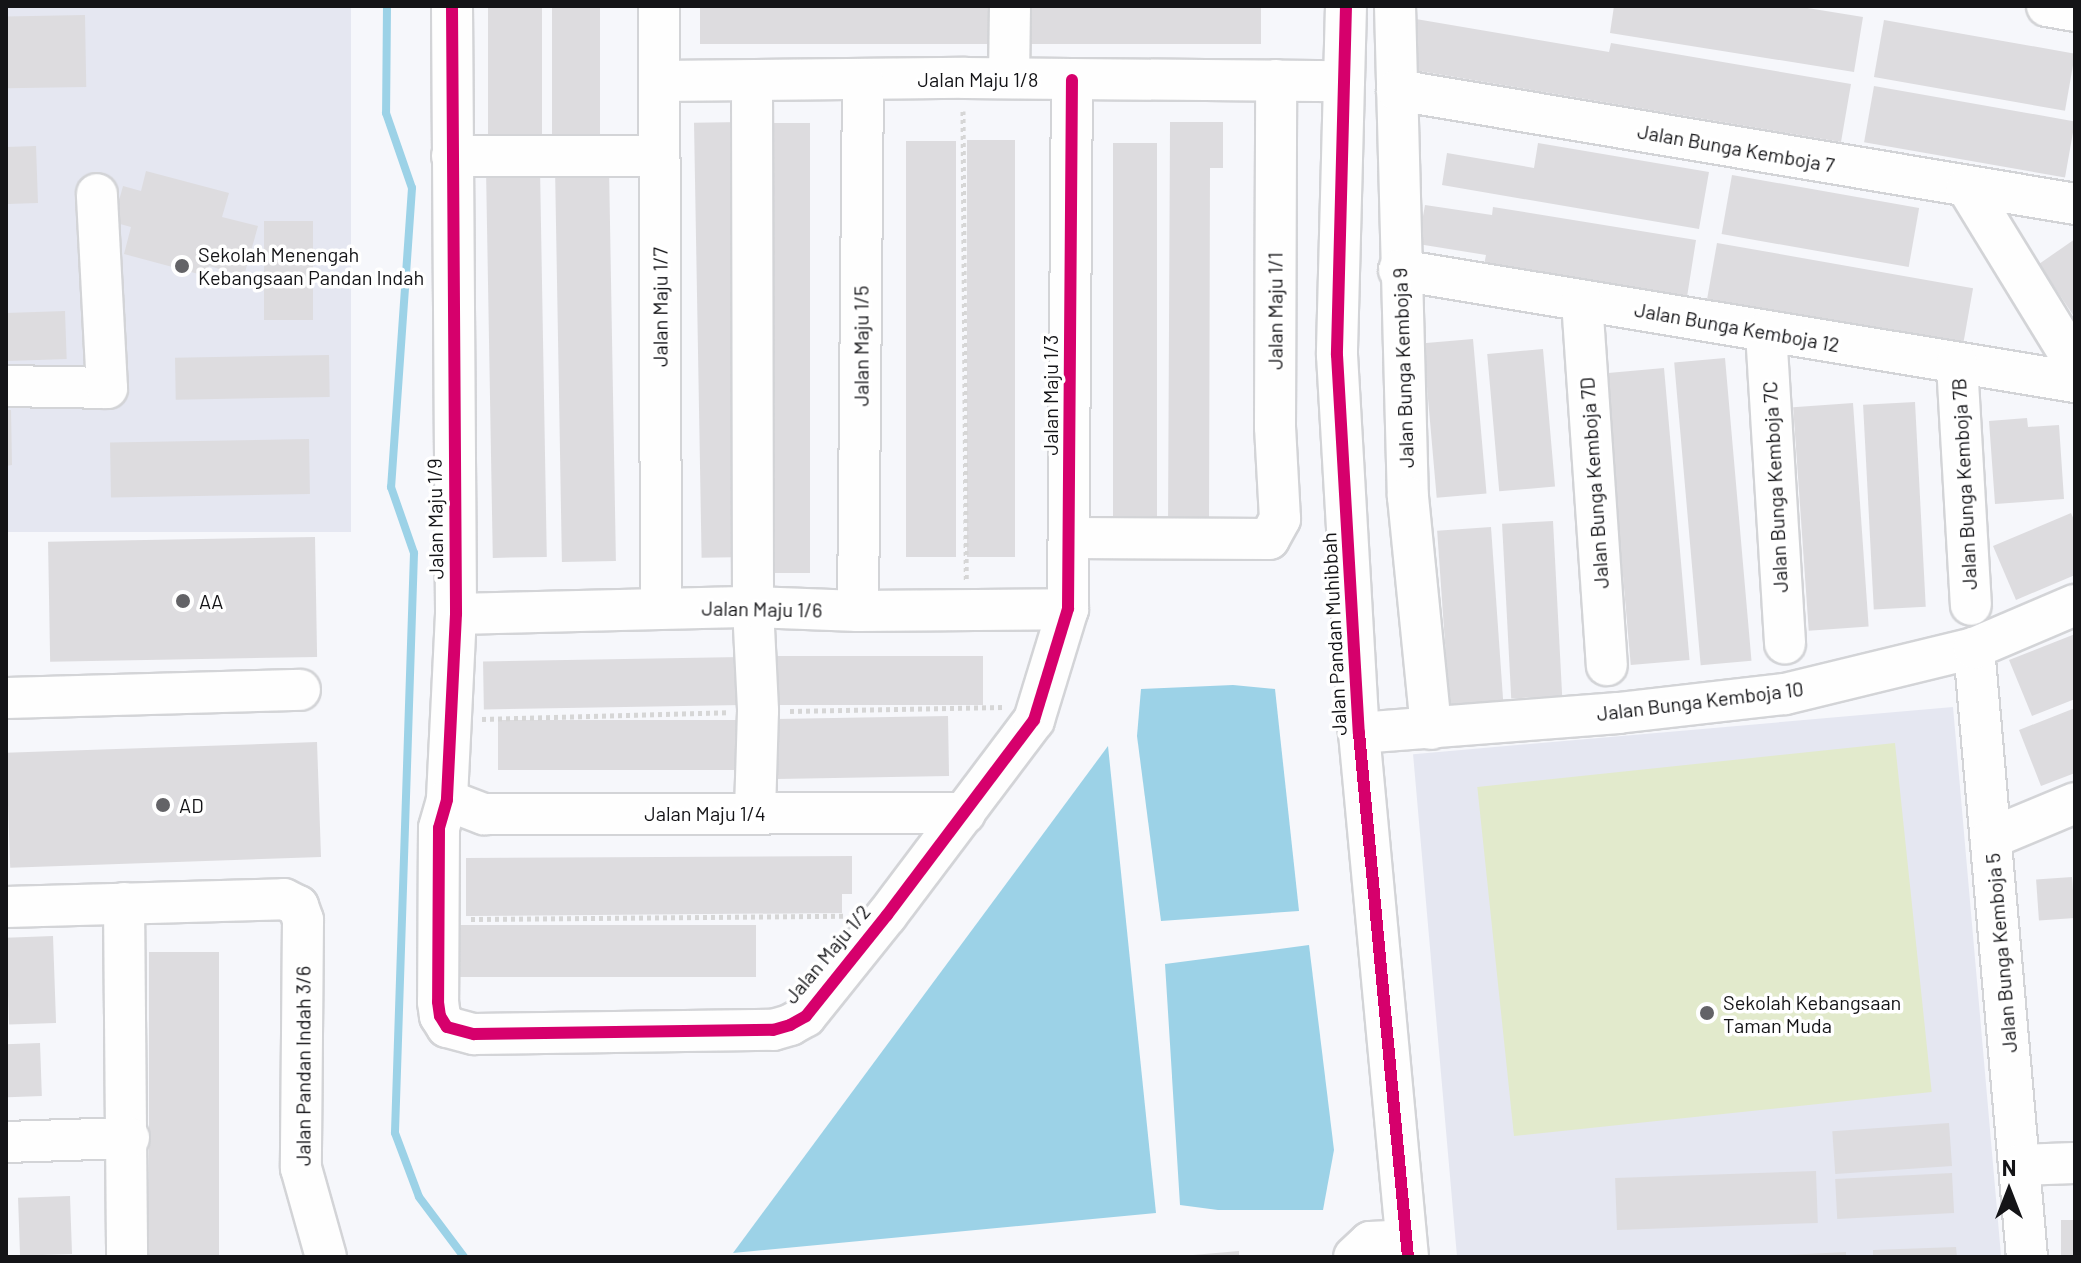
<!DOCTYPE html>
<html>
<head>
<meta charset="utf-8">
<style>
  body { margin:0 }
  #map { position:relative; width:2081px; height:1263px; overflow:hidden; background:#f6f7fb; font-family:Barlow,sans-serif }
  div>[style] { position:absolute }
  [style*='--x'] { left:calc(var(--x)*1px); top:calc(var(--y)*1px); width:calc(var(--w)*1px); rotate:calc(var(--a)*1deg) }
  .built>* { inset:0; background:#e5e7f1; transform-origin:0 0 }
  .green>* { inset:0; background:#e2eacc; transform-origin:0 0 }
  .water>* { inset:0; background:#9cd2e7 }
  .stream>* { height:8px; margin:-4px; padding:0 4px; transform-origin:4px; border-radius:4px; background:#9cd2e7 }
  .building>* { inset:0; background:#dddcdf; transform-origin:0 0 }
  .path>* { height:5px; margin-top:-2.5px; transform-origin:0; background:repeating-linear-gradient(90deg,#d6d6d6 0 4px,transparent 0 8px) }
  .roads { filter:drop-shadow(2px 0 #d3d4d7) drop-shadow(-2px 0 #d3d4d7) drop-shadow(0 2px #d3d4d7) drop-shadow(0 -2px #d3d4d7) }
  .minor>* { height:40px; margin:-20px; padding:0 20px; transform-origin:20px; border-radius:20px; background:#fefefe }
  .cycleway>* { height:12px; margin:-6px; padding:0 6px; transform-origin:6px; border-radius:6px; background:#d6006c }
  .dots>* { width:22px; height:22px; translate:-50% -50%; box-sizing:border-box; border:4px solid #fff; border-radius:50% }
  span { translate:-50% -50%; white-space:nowrap; text-align:center; line-height:1.15; -webkit-text-stroke:7px #fff; paint-order:stroke }
  .street-label { font-size:20px; color:#141417 }
  .poi-label { font-size:20px; color:#141417 }
  .left { translate:0 -50%; text-align:left }
  .frame { position:absolute; inset:0; border:8px solid #141417; pointer-events:none }
  .north { position:absolute; left:1969px; top:1151px; width:80px; height:80px; -webkit-text-stroke:6px #fff; paint-order:stroke; rotate:0deg; font-size:22px; font-weight:700; line-height:32px; text-align:center; color:#141417 }
  .north::after { content:''; display:block; margin:auto; width:28px; height:36px; background:#141417; clip-path:polygon(50% 0,100% 100%,50% 72%,0 100%) }
</style>
</head>
<body>
<div id="map">
  <div class="built">
    <div style="left:6px;top:6px;width:345px;height:526px"></div>
    <div style="left:1953px;top:707px;width:552px;height:542px;rotate:85deg"></div>
  </div>
  <div class="green">
    <div style="left:1895px;top:743px;width:351px;height:420px;rotate:84deg"></div>
  </div>
  <div class="water">
    <div style="clip-path:polygon(1233px 685px,1275px 689px,1299px 911px,1161px 921px,1137px 736px,1141px 689px)"></div>
    <div style="clip-path:polygon(1108px 746px,1156px 1213px,733px 1253px)"></div>
    <div style="clip-path:polygon(1309px 945px,1334px 1150px,1323px 1210px,1218px 1210px,1180px 1205px,1165px 964px)"></div>
  </div>
  <div class="stream">
    <div style="--x:387;--y:6;--w:107;--a:90.5"></div>
    <div style="--x:386;--y:113;--w:79;--a:70.9"></div>
    <div style="--x:412;--y:188;--w:300;--a:94"></div>
    <div style="--x:391;--y:487;--w:70;--a:70.8"></div>
    <div style="--x:414;--y:553;--w:580;--a:91.88"></div>
    <div style="--x:395;--y:1133;--w:68;--a:69.4"></div>
    <div style="--x:419;--y:1197;--w:75;--a:53.1"></div>
  </div>
  <div class="building">
    <div style="left:488px;top:6px;width:54px;height:141px"></div>
    <div style="left:552px;top:6px;width:48px;height:140px"></div>
    <div style="left:700px;top:6px;width:292px;height:38px"></div>
    <div style="left:1013px;top:6px;width:248px;height:38px"></div>
    <div style="clip-path:polygon(1614px 6px,1795px 6px,1863px 17px,1854px 72px,1610px 33px)"></div>
    <div style="left:85px;top:15px;width:72px;height:79px;rotate:89deg"></div>
    <div style="clip-path:polygon(1410px 18px,1609px 52px,1611px 43px,1851px 84px,1841px 142px,1401px 68px)"></div>
    <div style="left:1884px;top:20px;width:194px;height:58px;rotate:10deg"></div>
    <div style="left:1874px;top:86px;width:204px;height:57px;rotate:10deg"></div>
    <div style="left:742px;top:122px;width:435px;height:48px;rotate:89deg"></div>
    <div style="clip-path:polygon(1170px 122px,1223px 122px,1223px 168px,1210px 168px,1209px 531px,1168px 530px)"></div>
    <div style="left:758px;top:123px;width:52px;height:450px"></div>
    <div style="left:967px;top:140px;width:48px;height:417px"></div>
    <div style="left:906px;top:141px;width:50px;height:416px"></div>
    <div style="left:1113px;top:143px;width:44px;height:388px"></div>
    <div style="clip-path:polygon(1538px 143px,1709px 172px,1699px 229px,1442px 185px,1447px 153px,1534px 168px)"></div>
    <div style="left:36px;top:146px;width:57px;height:30px;rotate:88deg"></div>
    <div style="left:609px;top:166px;width:395px;height:54px;rotate:89deg"></div>
    <div style="left:540px;top:168px;width:389px;height:54px;rotate:89deg"></div>
    <div style="clip-path:polygon(146px 171px,229px 193px,222px 217px,258px 226px,244px 276px,209px 266px,206px 276px,124px 254px,131px 227px,113px 222px,123px 186px,141px 191px)"></div>
    <div style="left:1732px;top:175px;width:190px;height:60px;rotate:10deg"></div>
    <div style="clip-path:polygon(1425px 205px,1492px 215px,1493px 207px,1696px 240px,1687px 297px,1484px 265px,1486px 255px,1418px 244px)"></div>
    <div style="left:264px;top:221px;width:49px;height:99px"></div>
    <div style="clip-path:polygon(2075px 239px,2075px 318px,2039px 264px)"></div>
    <div style="left:1717px;top:243px;width:260px;height:59px;rotate:10deg"></div>
    <div style="left:65px;top:311px;width:48px;height:59px;rotate:88deg"></div>
    <div style="left:1473px;top:339px;width:155px;height:50px;rotate:85deg"></div>
    <div style="left:1543px;top:349px;width:138px;height:56px;rotate:85deg"></div>
    <div style="left:329px;top:355px;width:42px;height:154px;rotate:89deg"></div>
    <div style="left:1725px;top:358px;width:304px;height:51px;rotate:85deg"></div>
    <div style="left:1664px;top:368px;width:293px;height:59px;rotate:85deg"></div>
    <div style="left:1915px;top:402px;width:205px;height:52px;rotate:87deg"></div>
    <div style="left:1853px;top:403px;width:224px;height:60px;rotate:86deg"></div>
    <div style="clip-path:polygon(6px 410px,11px 410px,12px 465px,6px 466px)"></div>
    <div style="clip-path:polygon(2027px 418px,2028px 427px,2059px 425px,2064px 499px,1995px 504px,1989px 421px)"></div>
    <div style="left:309px;top:439px;width:55px;height:199px;rotate:89deg"></div>
    <div style="clip-path:polygon(2071px 513px,2075px 522px,2075px 575px,2016px 600px,1993px 546px)"></div>
    <div style="left:1553px;top:521px;width:175px;height:51px;rotate:87deg"></div>
    <div style="left:1491px;top:527px;width:175px;height:54px;rotate:86deg"></div>
    <div style="left:315px;top:537px;width:120px;height:267px;rotate:89deg"></div>
    <div style="clip-path:polygon(2075px 634px,2075px 699px,2032px 716px,2009px 660px)"></div>
    <div style="left:983px;top:656px;width:49px;height:218px;rotate:90deg"></div>
    <div style="left:741px;top:657px;width:48px;height:258px;rotate:89deg"></div>
    <div style="clip-path:polygon(2075px 708px,2075px 773px,2041px 786px,2019px 730px)"></div>
    <div style="left:948px;top:716px;width:60px;height:187px;rotate:89deg"></div>
    <div style="left:498px;top:720px;width:246px;height:50px"></div>
    <div style="left:317px;top:742px;width:115px;height:311px;rotate:88deg"></div>
    <div style="clip-path:polygon(852px 856px,852px 894px,842px 894px,842px 913px,466px 916px,466px 858px)"></div>
    <div style="left:2072px;top:877px;width:41px;height:36px;rotate:86deg"></div>
    <div style="left:756px;top:925px;width:52px;height:314px;rotate:90deg"></div>
    <div style="left:53px;top:936px;width:87px;height:47px;rotate:88deg"></div>
    <div style="left:149px;top:952px;width:70px;height:305px"></div>
    <div style="left:40px;top:1043px;width:53px;height:34px;rotate:88deg"></div>
    <div style="left:1949px;top:1123px;width:43px;height:117px;rotate:86deg"></div>
    <div style="left:1816px;top:1171px;width:52px;height:201px;rotate:88deg"></div>
    <div style="left:1952px;top:1173px;width:40px;height:117px;rotate:87deg"></div>
    <div style="left:70px;top:1196px;width:58px;height:52px;rotate:88deg"></div>
    <div style="left:2061px;top:1220px;width:14px;height:37px"></div>
    <div style="clip-path:polygon(1956px 1247px,1957px 1257px,1873px 1257px,1873px 1250px)"></div>
    <div style="clip-path:polygon(1239px 1251px,1239px 1257px,1193px 1257px,1193px 1255px)"></div>
    <div style="clip-path:polygon(1846px 1252px,1846px 1257px,1786px 1257px,1786px 1255px)"></div>
  </div>
  <div class="path">
    <div style="--x:963;--y:111;--w:470;--a:89.6"></div>
    <div style="--x:790;--y:711;--w:214;--a:-1.1"></div>
    <div style="--x:482;--y:719;--w:246;--a:-1.6"></div>
    <div style="--x:471;--y:919;--w:374;--a:-0.5"></div>
  </div>
  <div class="roads">
    <div class="minor">
      <div style="--x:452;--y:6;--w:608;--a:89.62"></div>
      <div style="--x:456;--y:614;--w:186;--a:92.8"></div>
      <div style="--x:447;--y:800;--w:29;--a:106"></div>
      <div style="--x:439;--y:828;--w:174;--a:90.3"></div>
      <div style="--x:438;--y:1002;--w:14;--a:82"></div>
      <div style="--x:440;--y:1016;--w:13;--a:58"></div>
      <div style="--x:447;--y:1027;--w:28;--a:15"></div>
      <div style="--x:474;--y:1034;--w:299;--a:-0.8"></div>
      <div style="--x:773;--y:1030;--w:18;--a:-16"></div>
      <div style="--x:790;--y:1025;--w:18;--a:-29"></div>
      <div style="--x:806;--y:1016;--w:129;--a:-51.3"></div>
      <div style="--x:887;--y:915;--w:244;--a:-53"></div>
      <div style="--x:1034;--y:720;--w:116;--a:-73"></div>
      <div style="--x:1068;--y:609;--w:529;--a:-89.57"></div>
      <div style="--x:659;--y:6;--w:602;--a:89.81"></div>
      <div style="--x:1346;--y:6;--w:349;--a:91.5"></div>
      <div style="--x:1337;--y:355;--w:379;--a:86.7"></div>
      <div style="--x:1359;--y:733;--w:526;--a:84.66"></div>
      <div style="--x:1395;--y:6;--w:491;--a:88.5"></div>
      <div style="--x:1408;--y:497;--w:233;--a:84.3"></div>
      <div style="--x:2047;--y:6;--w:28;--a:10"></div>
      <div style="--x:1009;--y:78;--w:72;--a:-89.2"></div>
      <div style="--x:661;--y:81;--w:304;--a:-0.6"></div>
      <div style="--x:965;--y:78;--w:379;--a:0.5"></div>
      <div style="--x:752;--y:81;--w:526;--a:89.89"></div>
      <div style="--x:753;--y:607;--w:104;--a:87.2"></div>
      <div style="--x:758;--y:711;--w:102;--a:91.7"></div>
      <div style="--x:1397;--y:90;--w:688;--a:9.54"></div>
      <div style="--x:452;--y:156;--w:207;--a:0"></div>
      <div style="--x:1967;--y:187;--w:206;--a:58.5"></div>
      <div style="--x:1399;--y:270;--w:685;--a:9.41"></div>
      <div style="--x:1582;--y:301;--w:365;--a:86.1"></div>
      <div style="--x:1766;--y:332;--w:312;--a:86.5"></div>
      <div style="--x:1957;--y:364;--w:241;--a:86.7"></div>
      <div style="--x:6;--y:386;--w:101;--a:1.1"></div>
      <div style="--x:107;--y:388;--w:194;--a:-93"></div>
      <div style="--x:1071;--y:538;--w:198;--a:0.3"></div>
      <div style="--x:1269;--y:539;--w:23;--a:-61"></div>
      <div style="--x:1280;--y:519;--w:92;--a:-93.1"></div>
      <div style="--x:1275;--y:427;--w:347;--a:-89.8"></div>
      <div style="--x:858;--y:611;--w:530;--a:-89.46"></div>
      <div style="--x:456;--y:614;--w:297;--a:-1.4"></div>
      <div style="--x:753;--y:607;--w:105;--a:2.2"></div>
      <div style="--x:858;--y:611;--w:210;--a:-0.5"></div>
      <div style="--x:1974;--y:648;--w:611;--a:85.03"></div>
      <div style="--x:6;--y:698;--w:294;--a:-1.6"></div>
      <div style="--x:1359;--y:733;--w:260;--a:-4.4"></div>
      <div style="--x:1618;--y:713;--w:168;--a:-6.5"></div>
      <div style="--x:1785;--y:694;--w:195;--a:-13.7"></div>
      <div style="--x:1974;--y:648;--w:110;--a:-23.1"></div>
      <div style="--x:447;--y:800;--w:40;--a:21"></div>
      <div style="--x:484;--y:814;--w:481;--a:-0.1"></div>
      <div style="--x:1991;--y:838;--w:91;--a:-22.6"></div>
      <div style="--x:124;--y:903;--w:354;--a:89.5"></div>
      <div style="--x:6;--y:907;--w:278;--a:-1.6"></div>
      <div style="--x:284;--y:899;--w:16;--a:27"></div>
      <div style="--x:298;--y:906;--w:15;--a:70"></div>
      <div style="--x:303;--y:920;--w:248;--a:90.5"></div>
      <div style="--x:301;--y:1168;--w:92;--a:74.3"></div>
      <div style="--x:6;--y:1142;--w:123;--a:-1.9"></div>
      <div style="--x:2019;--y:1165;--w:56;--a:-2"></div>
      <div style="--x:1354;--y:1257;--w:22;--a:-43"></div>
      <div style="--x:1370;--y:1242;--w:36;--a:-3"></div>
    </div>
  </div>
  <div class="cycleway">
    <div style="--x:452;--y:6;--w:608;--a:89.62"></div>
    <div style="--x:456;--y:614;--w:186;--a:92.8"></div>
    <div style="--x:447;--y:800;--w:29;--a:106"></div>
    <div style="--x:439;--y:828;--w:174;--a:90.3"></div>
    <div style="--x:438;--y:1002;--w:14;--a:82"></div>
    <div style="--x:440;--y:1016;--w:13;--a:58"></div>
    <div style="--x:447;--y:1027;--w:28;--a:15"></div>
    <div style="--x:474;--y:1034;--w:299;--a:-0.8"></div>
    <div style="--x:773;--y:1030;--w:18;--a:-16"></div>
    <div style="--x:790;--y:1025;--w:18;--a:-29"></div>
    <div style="--x:806;--y:1016;--w:129;--a:-51.3"></div>
    <div style="--x:887;--y:915;--w:244;--a:-53"></div>
    <div style="--x:1034;--y:720;--w:116;--a:-73"></div>
    <div style="--x:1068;--y:609;--w:529;--a:-89.57"></div>
    <div style="--x:1346;--y:6;--w:349;--a:91.5"></div>
    <div style="--x:1337;--y:355;--w:379;--a:86.7"></div>
    <div style="--x:1359;--y:733;--w:526;--a:84.66"></div>
  </div>
  <div class="dots">
    <div style="left:182px;top:266px;background:#636367"></div>
    <div style="left:183px;top:601px;background:#636367"></div>
    <div style="left:163px;top:805px;background:#636367"></div>
    <div style="left:1707px;top:1013px;background:#636367"></div>
  </div>
  <div class="street-label">
    <span style="left:978px;top:79px">Jalan Maju 1/8</span>
    <span style="left:1736px;top:148px;rotate:10deg">Jalan Bunga Kemboja 7</span>
    <span style="left:660px;top:307px;rotate:-90deg">Jalan Maju 1/7</span>
    <span style="left:1275px;top:311px;rotate:-90deg">Jalan Maju 1/1</span>
    <span style="left:1737px;top:327px;rotate:10deg">Jalan Bunga Kemboja 12</span>
    <span style="left:861px;top:346px;rotate:-90deg">Jalan Maju 1/5</span>
    <span style="left:1403px;top:368px;rotate:-92deg">Jalan Bunga Kemboja 9</span>
    <span style="left:1050px;top:395px;rotate:-90deg">Jalan Maju 1/3</span>
    <span style="left:1594px;top:483px;rotate:-94deg">Jalan Bunga Kemboja 7D</span>
    <span style="left:1964px;top:484px;rotate:-93deg">Jalan Bunga Kemboja 7B</span>
    <span style="left:1775px;top:487px;rotate:-93deg">Jalan Bunga Kemboja 7C</span>
    <span style="left:435px;top:519px;rotate:-91deg">Jalan Maju 1/9</span>
    <span style="left:762px;top:609px;rotate:1deg">Jalan Maju 1/6</span>
    <span style="left:1334px;top:634px;rotate:-93deg">Jalan Pandan Muhibbah</span>
    <span style="left:1700px;top:701px;rotate:-7deg">Jalan Bunga Kemboja 10</span>
    <span style="left:705px;top:813px">Jalan Maju 1/4</span>
    <span style="left:2001px;top:953px;rotate:-95deg">Jalan Bunga Kemboja 5</span>
    <span style="left:827px;top:954px;rotate:-50deg">Jalan Maju 1/2</span>
    <span style="left:303px;top:1066px;rotate:-90deg">Jalan Pandan Indah 3/6</span>
  </div>
  <div class="poi-label">
    <span class="left" style="left:198px;top:266px">Sekolah Menengah<br>Kebangsaan Pandan Indah</span>
    <span class="left" style="left:199px;top:601px">AA</span>
    <span class="left" style="left:179px;top:805px">AD</span>
    <span class="left" style="left:1723px;top:1014px">Sekolah Kebangsaan<br>Taman Muda</span>
  </div>
  <div class="frame"></div>
  <div class="north">N</div>
</div>
</body>
</html>
